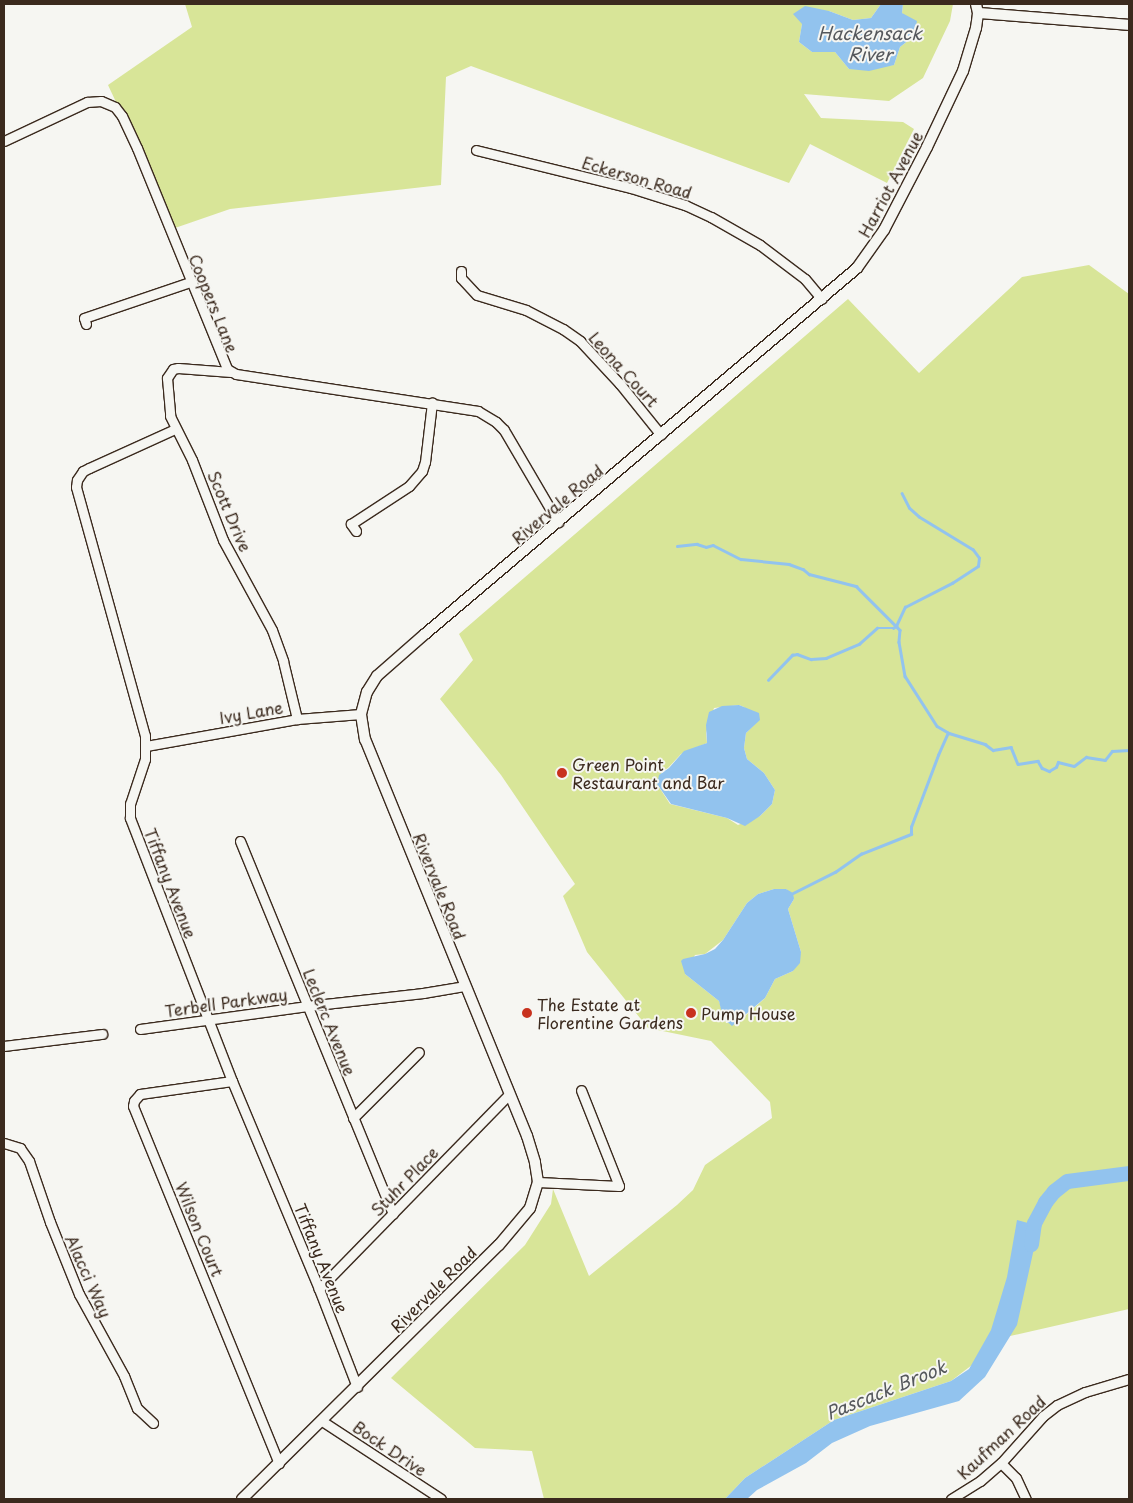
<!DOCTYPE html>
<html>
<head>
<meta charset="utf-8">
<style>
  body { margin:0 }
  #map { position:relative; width:1133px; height:1503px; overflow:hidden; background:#f6f6f2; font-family:"Playpen Sans",sans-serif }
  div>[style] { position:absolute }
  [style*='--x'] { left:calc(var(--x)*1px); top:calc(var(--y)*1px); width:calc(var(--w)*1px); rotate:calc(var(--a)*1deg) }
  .green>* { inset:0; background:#d8e598 }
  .water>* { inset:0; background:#92c3ee }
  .stream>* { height:2.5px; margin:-1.25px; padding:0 1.25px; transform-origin:1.25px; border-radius:1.25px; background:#92c3ee }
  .river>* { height:15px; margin:-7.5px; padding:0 7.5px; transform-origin:7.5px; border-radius:7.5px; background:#92c3ee }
  .roads { filter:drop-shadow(1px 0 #3b2a1e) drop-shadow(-1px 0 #3b2a1e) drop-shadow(0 1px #3b2a1e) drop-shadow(0 -1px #3b2a1e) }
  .minor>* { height:9px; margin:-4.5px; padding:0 4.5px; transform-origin:4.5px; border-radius:4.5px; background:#f6f6f2 }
  .tertiary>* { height:10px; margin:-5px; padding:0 5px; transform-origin:5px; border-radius:5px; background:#f6f6f2 }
  .dots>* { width:14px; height:14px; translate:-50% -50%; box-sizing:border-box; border:2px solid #f6f6f2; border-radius:50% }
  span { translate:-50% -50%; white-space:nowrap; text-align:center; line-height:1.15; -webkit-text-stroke:4px #f6f6f2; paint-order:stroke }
  .street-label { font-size:16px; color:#3b2a1e }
  .poi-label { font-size:16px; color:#3b2a1e }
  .left { translate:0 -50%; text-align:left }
  .water-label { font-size:18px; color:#55585c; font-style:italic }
  .frame { position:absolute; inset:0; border:5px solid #3b2a1e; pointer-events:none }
</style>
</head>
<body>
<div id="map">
  <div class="green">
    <div style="clip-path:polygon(185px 4px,881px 4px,871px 18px,853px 20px,829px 11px,802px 24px,799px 42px,812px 52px,835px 52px,849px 69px,894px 65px,900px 47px,914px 36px,902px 13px,903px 4px,953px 4px,950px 21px,923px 78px,889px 101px,804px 94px,821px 118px,903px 122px,914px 129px,887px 183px,810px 144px,789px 183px,471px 66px,446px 77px,441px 185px,230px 209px,175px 228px,108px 85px,192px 27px)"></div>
    <div style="clip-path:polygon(evenodd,1089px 265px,1129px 294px,1129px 1309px,1010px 1336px,951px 1381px,834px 1420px,745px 1478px,725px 1499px,544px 1499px,532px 1451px,475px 1448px,391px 1378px,525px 1245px,551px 1204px,553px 1189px,589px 1276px,677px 1205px,693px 1190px,705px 1165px,772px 1118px,770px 1102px,711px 1041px,648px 1028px,587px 952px,563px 896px,575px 884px,501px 775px,440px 699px,473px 660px,459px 634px,848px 299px,919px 373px,1022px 277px,1089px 265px,739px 705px,744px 707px,757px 722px,746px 733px,744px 748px,747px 759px,764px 773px,775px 790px,772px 804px,760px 816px,738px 825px,727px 818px,670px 804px,657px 784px,662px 771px,668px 768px,681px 754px,707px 743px,706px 733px,714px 708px,739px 705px,1089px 265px,774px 889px,786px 889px,794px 899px,788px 909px,801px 952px,793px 971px,775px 979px,765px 998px,738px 1022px,726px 1023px,719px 1001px,685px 974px,695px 955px,705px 954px,723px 940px,747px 903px,758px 894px,774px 889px)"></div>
  </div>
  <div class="water">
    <div style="clip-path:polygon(881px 4px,903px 4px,902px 13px,917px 21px,914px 36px,900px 47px,894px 65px,869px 71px,849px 69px,835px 52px,812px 52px,799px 42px,802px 24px,793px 14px,805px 6px,829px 11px,853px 20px,871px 18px)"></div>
    <div style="clip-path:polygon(739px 705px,759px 713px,760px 720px,746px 733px,744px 748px,747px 759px,764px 773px,775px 790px,772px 804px,760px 816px,745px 826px,727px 818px,671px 804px,657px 784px,659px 775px,669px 768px,684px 751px,707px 743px,706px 725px,709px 712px,722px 706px)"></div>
    <div style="clip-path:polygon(774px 889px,786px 889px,793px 893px,794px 899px,788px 909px,801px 952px,800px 963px,793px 971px,775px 979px,765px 998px,732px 1026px,723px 1018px,719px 1001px,685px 974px,681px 961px,683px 959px,705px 954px,715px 949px,723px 940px,747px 903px,758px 894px)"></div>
    <div style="clip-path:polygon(1017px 1220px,1039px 1226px,1017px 1325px,985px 1377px,959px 1401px,870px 1426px,832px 1443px,806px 1463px,757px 1490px,747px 1499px,725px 1499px,745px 1478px,834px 1420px,951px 1381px,969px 1369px,991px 1330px,1007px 1277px)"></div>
  </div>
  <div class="stream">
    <div style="--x:677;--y:546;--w:20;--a:-6"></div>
    <div style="--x:697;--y:544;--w:9;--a:18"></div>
    <div style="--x:706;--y:547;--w:7;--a:-16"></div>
    <div style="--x:713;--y:545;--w:31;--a:27"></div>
    <div style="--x:741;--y:559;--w:48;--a:5.9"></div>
    <div style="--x:789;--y:564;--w:15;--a:20"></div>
    <div style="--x:803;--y:569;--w:8;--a:40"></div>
    <div style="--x:809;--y:574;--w:49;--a:14.3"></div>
    <div style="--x:856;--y:586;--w:62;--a:45"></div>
    <div style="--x:900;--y:630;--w:12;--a:95"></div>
    <div style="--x:899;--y:642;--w:35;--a:80"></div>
    <div style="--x:905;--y:676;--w:59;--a:57.4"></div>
    <div style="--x:937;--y:726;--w:14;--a:30"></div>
    <div style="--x:949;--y:733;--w:38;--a:17"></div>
    <div style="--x:985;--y:744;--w:10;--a:37"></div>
    <div style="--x:993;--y:750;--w:18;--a:-9"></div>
    <div style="--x:1011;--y:747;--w:18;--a:68"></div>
    <div style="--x:1018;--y:764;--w:20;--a:-9"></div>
    <div style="--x:1038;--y:761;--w:8;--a:60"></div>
    <div style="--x:1042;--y:768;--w:8;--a:23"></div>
    <div style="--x:1049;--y:771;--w:8;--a:-30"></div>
    <div style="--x:1056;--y:767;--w:5;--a:-68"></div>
    <div style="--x:1058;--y:762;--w:16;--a:14"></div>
    <div style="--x:1074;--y:766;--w:15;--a:-37"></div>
    <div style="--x:1086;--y:757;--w:19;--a:9"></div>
    <div style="--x:1105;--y:760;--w:11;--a:-52"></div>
    <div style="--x:1112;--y:751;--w:17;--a:-3"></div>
    <div style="--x:768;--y:680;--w:35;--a:-46"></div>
    <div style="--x:792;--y:655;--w:5;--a:-11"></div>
    <div style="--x:797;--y:654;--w:15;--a:20"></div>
    <div style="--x:811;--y:659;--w:15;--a:-4"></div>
    <div style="--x:826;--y:658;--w:36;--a:-23"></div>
    <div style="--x:859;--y:644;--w:24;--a:-42"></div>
    <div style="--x:877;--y:628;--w:16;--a:0"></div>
    <div style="--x:893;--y:628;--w:4;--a:-34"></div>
    <div style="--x:896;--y:626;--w:21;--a:-65"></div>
    <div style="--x:905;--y:607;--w:53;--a:-27.1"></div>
    <div style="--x:952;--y:583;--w:31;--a:-33"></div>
    <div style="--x:978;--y:566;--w:8;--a:-83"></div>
    <div style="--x:979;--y:558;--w:10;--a:-127"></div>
    <div style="--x:973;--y:550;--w:63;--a:-148.6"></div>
    <div style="--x:919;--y:517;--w:13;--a:-138"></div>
    <div style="--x:909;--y:508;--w:16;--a:-117"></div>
    <div style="--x:793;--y:893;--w:47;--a:-26.6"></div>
    <div style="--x:835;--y:872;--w:32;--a:-35"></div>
    <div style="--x:861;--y:854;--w:54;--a:-21.8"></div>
    <div style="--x:911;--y:834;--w:7;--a:-90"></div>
    <div style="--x:911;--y:827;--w:77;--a:-69.4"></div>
    <div style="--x:938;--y:755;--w:24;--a:-66"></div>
  </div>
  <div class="river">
    <div style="--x:1031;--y:1244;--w:21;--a:-82"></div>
    <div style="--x:1034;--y:1223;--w:24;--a:-62"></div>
    <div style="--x:1045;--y:1202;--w:14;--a:-51"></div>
    <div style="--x:1054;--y:1191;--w:16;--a:-38"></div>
    <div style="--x:1067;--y:1181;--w:63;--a:-7.4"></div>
  </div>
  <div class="roads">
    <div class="minor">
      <div style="--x:4;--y:141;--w:92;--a:-25.2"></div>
      <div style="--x:87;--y:102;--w:14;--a:-4"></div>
      <div style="--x:101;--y:101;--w:15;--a:23"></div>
      <div style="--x:115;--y:107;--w:11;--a:52"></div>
      <div style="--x:122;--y:116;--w:35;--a:65"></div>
      <div style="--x:137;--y:148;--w:239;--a:67.8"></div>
      <div style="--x:227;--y:369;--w:10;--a:29"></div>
      <div style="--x:236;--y:374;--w:245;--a:8.7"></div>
      <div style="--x:478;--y:411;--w:21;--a:31"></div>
      <div style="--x:496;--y:422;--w:11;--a:45"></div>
      <div style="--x:504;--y:430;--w:107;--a:59.6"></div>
      <div style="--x:476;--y:150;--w:160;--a:13.8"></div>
      <div style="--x:631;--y:188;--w:57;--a:17.5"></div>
      <div style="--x:685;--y:205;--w:29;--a:25"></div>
      <div style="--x:711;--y:217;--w:56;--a:29.7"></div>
      <div style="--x:760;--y:245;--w:56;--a:37.1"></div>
      <div style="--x:805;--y:279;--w:26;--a:50"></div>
      <div style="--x:461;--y:271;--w:7;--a:90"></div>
      <div style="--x:461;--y:278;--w:23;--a:47"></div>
      <div style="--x:477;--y:295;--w:51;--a:17"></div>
      <div style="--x:526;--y:310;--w:42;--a:27.2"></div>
      <div style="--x:563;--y:329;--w:21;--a:35"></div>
      <div style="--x:580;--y:341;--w:59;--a:47.1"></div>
      <div style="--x:620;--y:384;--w:65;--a:51.2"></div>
      <div style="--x:86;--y:324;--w:6;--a:-108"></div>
      <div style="--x:84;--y:318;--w:112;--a:-18.8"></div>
      <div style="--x:231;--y:372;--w:53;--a:-175.7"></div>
      <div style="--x:178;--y:368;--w:5;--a:169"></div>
      <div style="--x:173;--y:369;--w:11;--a:124"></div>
      <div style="--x:167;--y:378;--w:38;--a:85"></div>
      <div style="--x:170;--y:416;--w:49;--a:63.4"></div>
      <div style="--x:192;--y:460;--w:86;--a:68.8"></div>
      <div style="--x:223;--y:540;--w:102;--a:61.4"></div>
      <div style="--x:272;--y:630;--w:33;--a:70"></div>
      <div style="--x:283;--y:661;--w:60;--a:76.4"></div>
      <div style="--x:175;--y:429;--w:94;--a:155.6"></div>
      <div style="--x:89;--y:468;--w:7;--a:153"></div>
      <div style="--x:83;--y:471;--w:11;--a:124"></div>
      <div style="--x:77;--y:480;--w:7;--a:98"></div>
      <div style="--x:76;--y:487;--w:258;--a:74.5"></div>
      <div style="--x:145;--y:736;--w:23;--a:90"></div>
      <div style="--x:145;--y:759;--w:47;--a:108.4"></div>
      <div style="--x:130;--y:804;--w:14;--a:90"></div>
      <div style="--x:130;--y:818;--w:282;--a:68.8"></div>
      <div style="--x:232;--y:1081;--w:225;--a:67.3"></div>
      <div style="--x:319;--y:1289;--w:105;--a:68.8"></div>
      <div style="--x:356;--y:531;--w:9;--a:-126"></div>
      <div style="--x:351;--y:524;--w:69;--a:-33.2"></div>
      <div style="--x:409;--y:486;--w:20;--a:-49"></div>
      <div style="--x:422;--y:471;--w:9;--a:-72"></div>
      <div style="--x:425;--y:462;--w:60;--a:-83.3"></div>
      <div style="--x:146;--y:746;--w:153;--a:-10.1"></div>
      <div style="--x:297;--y:719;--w:64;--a:-4.5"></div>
      <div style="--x:240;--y:841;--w:403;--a:67.7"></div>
      <div style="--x:140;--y:1029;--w:169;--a:-7.8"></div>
      <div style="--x:307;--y:1006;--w:117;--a:-6.4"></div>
      <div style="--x:423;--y:993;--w:43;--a:-9.5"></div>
      <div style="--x:4;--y:1046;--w:99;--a:-7"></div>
      <div style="--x:232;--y:1081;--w:93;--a:172"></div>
      <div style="--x:140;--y:1094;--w:9;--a:131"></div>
      <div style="--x:134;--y:1101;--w:5;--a:101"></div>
      <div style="--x:133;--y:1106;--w:386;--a:67.8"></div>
      <div style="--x:353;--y:1118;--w:93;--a:-45"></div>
      <div style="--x:4;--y:1143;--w:17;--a:17"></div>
      <div style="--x:20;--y:1148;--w:16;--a:55"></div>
      <div style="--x:29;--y:1161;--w:65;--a:71"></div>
      <div style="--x:50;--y:1222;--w:78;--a:68.1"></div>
      <div style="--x:79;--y:1294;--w:94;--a:61.2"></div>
      <div style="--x:124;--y:1376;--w:35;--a:68"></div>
      <div style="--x:137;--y:1408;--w:22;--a:43"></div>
      <div style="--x:538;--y:1182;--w:81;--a:2.8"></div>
      <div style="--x:619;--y:1186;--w:103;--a:-111.6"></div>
      <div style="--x:319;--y:1289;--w:272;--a:-45.7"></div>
      <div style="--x:322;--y:1421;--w:142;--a:33.2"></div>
      <div style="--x:1001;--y:1463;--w:21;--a:45"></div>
      <div style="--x:1016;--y:1478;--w:23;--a:65"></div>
      <div style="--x:951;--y:1499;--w:34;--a:-32"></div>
      <div style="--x:980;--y:1481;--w:28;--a:-41"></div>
      <div style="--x:1001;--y:1463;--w:63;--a:-48.2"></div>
      <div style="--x:1043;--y:1416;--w:18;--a:-38"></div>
      <div style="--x:1057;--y:1405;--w:31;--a:-25"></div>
      <div style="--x:1085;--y:1392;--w:46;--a:-16.5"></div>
    </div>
    <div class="tertiary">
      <div style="--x:978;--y:13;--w:151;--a:4.5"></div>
      <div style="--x:242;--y:1499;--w:361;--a:-44.7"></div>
      <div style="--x:499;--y:1245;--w:48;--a:-50"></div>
      <div style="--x:530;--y:1208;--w:27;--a:-73"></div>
      <div style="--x:538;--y:1182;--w:20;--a:-99"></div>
      <div style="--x:535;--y:1162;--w:27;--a:-107"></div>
      <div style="--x:527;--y:1136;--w:428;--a:-112.2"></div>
      <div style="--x:365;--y:740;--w:26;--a:-99"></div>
      <div style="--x:361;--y:714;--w:23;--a:-75"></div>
      <div style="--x:367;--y:692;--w:19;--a:-58"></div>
      <div style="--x:377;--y:676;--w:64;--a:-41.2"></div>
      <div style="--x:425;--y:634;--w:566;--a:-40.27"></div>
      <div style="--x:857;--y:268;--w:47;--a:-54.6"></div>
      <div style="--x:884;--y:230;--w:93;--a:-62.6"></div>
      <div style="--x:927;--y:147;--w:84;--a:-64.7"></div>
      <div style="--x:963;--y:71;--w:45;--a:-73.2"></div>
      <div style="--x:976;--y:28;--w:15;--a:-82"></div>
      <div style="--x:978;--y:13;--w:9;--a:-103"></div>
    </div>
  </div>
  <div class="dots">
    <div style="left:562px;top:773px;background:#c8321e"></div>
    <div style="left:527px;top:1013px;background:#c8321e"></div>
    <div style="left:691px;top:1013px;background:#c8321e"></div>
  </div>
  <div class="street-label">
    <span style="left:637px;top:177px;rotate:16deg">Eckerson Road</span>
    <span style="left:890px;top:184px;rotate:-62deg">Harriot Avenue</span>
    <span style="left:214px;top:303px;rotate:68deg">Coopers Lane</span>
    <span style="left:624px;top:369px;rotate:48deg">Leona Court</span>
    <span style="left:557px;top:504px;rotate:-40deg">Rivervale Road</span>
    <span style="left:230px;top:511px;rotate:67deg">Scott Drive</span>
    <span style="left:251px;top:712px;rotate:-10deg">Ivy Lane</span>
    <span style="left:171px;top:883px;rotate:69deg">Tiffany Avenue</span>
    <span style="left:440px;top:886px;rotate:68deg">Rivervale Road</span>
    <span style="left:226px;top:1002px;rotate:-8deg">Terbell Parkway</span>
    <span style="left:330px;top:1022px;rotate:68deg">Leclerc Avenue</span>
    <span style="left:404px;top:1181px;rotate:-46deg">Stuhr Place</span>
    <span style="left:200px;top:1229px;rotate:68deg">Wilson Court</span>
    <span style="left:322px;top:1258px;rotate:68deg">Tiffany Avenue</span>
    <span style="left:89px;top:1276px;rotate:66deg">Alacci Way</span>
    <span style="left:433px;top:1289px;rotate:-45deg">Rivervale Road</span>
    <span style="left:1001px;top:1437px;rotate:-43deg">Kaufman Road</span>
    <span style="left:390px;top:1448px;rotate:34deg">Bock Drive</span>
  </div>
  <div class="poi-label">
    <span class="left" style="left:572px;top:773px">Green Point<br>Restaurant and Bar</span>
    <span class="left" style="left:537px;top:1013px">The Estate at<br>Florentine Gardens</span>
    <span class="left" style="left:701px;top:1013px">Pump House</span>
  </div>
  <div class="water-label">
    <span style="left:870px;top:44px">Hackensack<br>River</span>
    <span style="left:886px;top:1390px;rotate:-22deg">Pascack Brook</span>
  </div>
  <div class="frame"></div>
</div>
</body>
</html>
